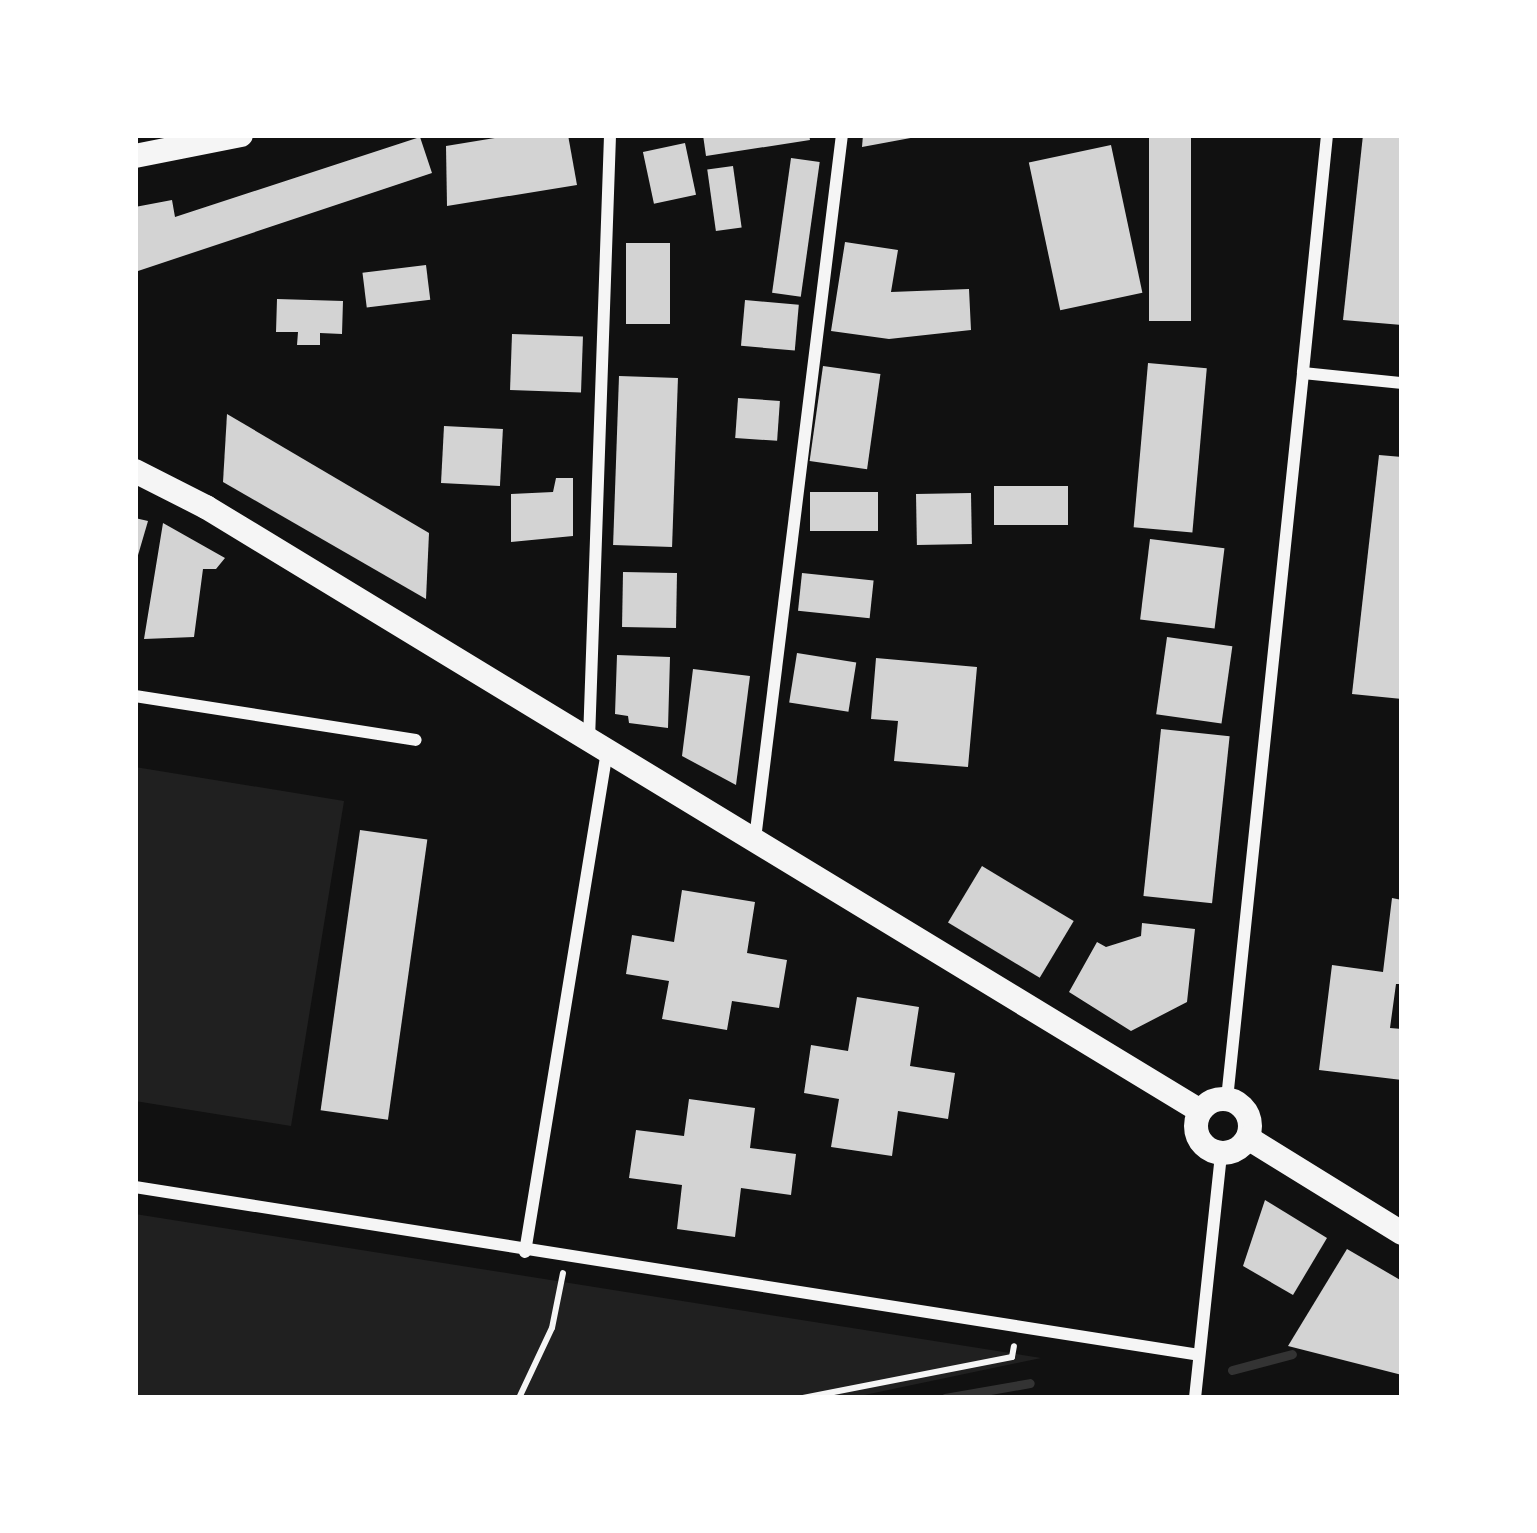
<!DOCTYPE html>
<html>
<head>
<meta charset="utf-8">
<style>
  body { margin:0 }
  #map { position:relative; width:1537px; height:1533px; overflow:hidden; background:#111; font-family:"Open Sans",sans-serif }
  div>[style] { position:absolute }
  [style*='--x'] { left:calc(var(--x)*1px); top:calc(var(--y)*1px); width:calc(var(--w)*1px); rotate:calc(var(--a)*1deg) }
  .green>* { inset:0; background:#202020 }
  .stream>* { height:9px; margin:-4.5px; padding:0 4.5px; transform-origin:4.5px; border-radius:4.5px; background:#333 }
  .building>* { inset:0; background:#d3d3d3; transform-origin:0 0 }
  .path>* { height:6px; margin:-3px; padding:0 3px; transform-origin:3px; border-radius:3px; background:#f5f5f5 }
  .minor>* { height:12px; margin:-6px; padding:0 6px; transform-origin:6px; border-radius:6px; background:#f5f5f5 }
  .secondary>* { height:24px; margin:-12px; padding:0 12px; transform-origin:12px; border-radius:12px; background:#f5f5f5 }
  .secondary>.ring { margin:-12px; padding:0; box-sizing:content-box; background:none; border:24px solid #f5f5f5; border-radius:50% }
  span { translate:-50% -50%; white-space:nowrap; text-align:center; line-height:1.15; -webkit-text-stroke:10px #fff; paint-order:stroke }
  .frame { position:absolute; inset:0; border:138px solid #fff; pointer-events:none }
</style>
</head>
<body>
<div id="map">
  <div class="green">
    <div style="clip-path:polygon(135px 767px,344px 801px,291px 1126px,135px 1101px)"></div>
    <div style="clip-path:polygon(135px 1214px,1041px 1358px,850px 1398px,135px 1398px)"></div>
  </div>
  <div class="stream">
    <div style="--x:1232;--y:1370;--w:62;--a:-14.9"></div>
    <div style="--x:945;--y:1398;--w:86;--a:-10"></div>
  </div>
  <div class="building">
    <div style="clip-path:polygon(513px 135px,568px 135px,577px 185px,447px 206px,446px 146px)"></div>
    <div style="clip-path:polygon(703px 135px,809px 135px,810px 140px,706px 156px)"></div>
    <div style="clip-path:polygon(863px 135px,915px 135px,916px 137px,862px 147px)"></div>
    <div style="left:1149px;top:135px;width:42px;height:186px"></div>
    <div style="clip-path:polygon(1363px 135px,1402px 135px,1402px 325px,1343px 320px)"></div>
    <div style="clip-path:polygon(420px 137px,432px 173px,135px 272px,135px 207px,172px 200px,175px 217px)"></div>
    <div style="left:685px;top:143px;width:53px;height:43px;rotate:78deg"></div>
    <div style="left:1111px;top:145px;width:151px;height:84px;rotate:78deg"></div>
    <div style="left:791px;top:158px;width:29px;height:136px;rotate:8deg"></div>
    <div style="left:733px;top:166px;width:62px;height:26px;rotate:82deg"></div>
    <div style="clip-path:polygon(845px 242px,898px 250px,891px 292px,969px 289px,971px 330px,889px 339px,831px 331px)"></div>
    <div style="left:626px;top:243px;width:44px;height:81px"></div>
    <div style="left:426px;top:265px;width:35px;height:64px;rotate:83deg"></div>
    <div style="clip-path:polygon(277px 299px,343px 301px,342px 334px,320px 333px,320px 345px,297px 345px,298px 332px,276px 332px)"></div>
    <div style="left:745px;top:300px;width:54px;height:46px;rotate:5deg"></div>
    <div style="left:512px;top:334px;width:71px;height:56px;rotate:2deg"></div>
    <div style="left:1148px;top:363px;width:59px;height:165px;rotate:5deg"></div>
    <div style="left:823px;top:366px;width:58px;height:96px;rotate:8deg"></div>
    <div style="left:619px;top:376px;width:59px;height:169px;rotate:2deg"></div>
    <div style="left:738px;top:398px;width:42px;height:40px;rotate:4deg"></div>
    <div style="clip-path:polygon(227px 414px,429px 533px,426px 599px,223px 482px)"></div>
    <div style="left:444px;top:426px;width:59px;height:57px;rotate:3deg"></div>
    <div style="clip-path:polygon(1379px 455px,1402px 457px,1402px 699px,1352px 694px)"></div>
    <div style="clip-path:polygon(556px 478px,573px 478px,573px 536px,511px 542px,511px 494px,553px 492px)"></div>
    <div style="left:1068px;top:486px;width:39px;height:74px;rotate:90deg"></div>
    <div style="left:810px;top:492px;width:68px;height:39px"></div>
    <div style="left:971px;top:493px;width:51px;height:55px;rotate:89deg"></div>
    <div style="clip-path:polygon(135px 518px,148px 521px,136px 562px,135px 562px)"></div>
    <div style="clip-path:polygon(163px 523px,225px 558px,216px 569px,203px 569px,194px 637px,144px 639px)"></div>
    <div style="left:1150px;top:539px;width:75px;height:81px;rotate:7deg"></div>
    <div style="left:623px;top:572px;width:54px;height:55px;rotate:1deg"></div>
    <div style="left:802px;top:573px;width:72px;height:38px;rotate:6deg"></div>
    <div style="left:1167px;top:637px;width:66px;height:78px;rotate:8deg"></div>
    <div style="left:797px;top:653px;width:60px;height:50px;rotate:9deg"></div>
    <div style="clip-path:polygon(617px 655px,670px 657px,668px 728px,629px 723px,628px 716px,615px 714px)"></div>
    <div style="clip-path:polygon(876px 658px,977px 667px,968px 767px,894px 761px,898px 721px,871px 719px)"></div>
    <div style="clip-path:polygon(693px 669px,750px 676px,736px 785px,682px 756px)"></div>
    <div style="left:1161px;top:729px;width:69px;height:168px;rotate:6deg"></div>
    <div style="left:360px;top:830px;width:68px;height:283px;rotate:8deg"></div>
    <div style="left:982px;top:866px;width:107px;height:66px;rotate:31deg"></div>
    <div style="clip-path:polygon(682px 890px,755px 902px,747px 953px,787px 960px,779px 1008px,732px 1001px,727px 1030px,662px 1019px,669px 981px,626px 974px,632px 935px,674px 942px)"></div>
    <div style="clip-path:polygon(1392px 898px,1402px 900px,1402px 984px,1396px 984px,1390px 1028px,1402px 1029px,1402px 1080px,1319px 1070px,1332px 965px,1383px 972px)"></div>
    <div style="clip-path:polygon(1142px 923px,1195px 929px,1187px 1002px,1131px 1031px,1069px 992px,1097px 942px,1106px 947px,1141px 936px)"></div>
    <div style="clip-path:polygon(857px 997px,919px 1007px,910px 1066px,955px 1073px,948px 1119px,898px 1111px,892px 1156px,831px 1147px,839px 1099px,804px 1093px,811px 1045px,848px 1051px)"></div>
    <div style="clip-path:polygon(689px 1099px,755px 1108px,750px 1148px,796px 1154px,791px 1195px,741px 1188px,735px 1237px,677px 1229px,682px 1185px,629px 1178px,636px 1130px,684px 1136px)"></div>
    <div style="clip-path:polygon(1265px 1200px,1327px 1238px,1293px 1295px,1243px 1266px)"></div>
    <div style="clip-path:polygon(1347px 1249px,1402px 1281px,1402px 1375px,1288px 1346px)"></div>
  </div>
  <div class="path">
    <div style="--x:519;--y:1398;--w:77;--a:-64.8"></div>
    <div style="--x:552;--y:1328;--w:56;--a:-78.7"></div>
    <div style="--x:803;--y:1398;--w:213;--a:-11.1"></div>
    <div style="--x:1012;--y:1357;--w:11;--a:-80"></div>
  </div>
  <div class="minor">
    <div style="--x:1327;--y:135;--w:239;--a:95.8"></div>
    <div style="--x:1303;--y:373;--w:100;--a:5.8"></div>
    <div style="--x:135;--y:696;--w:284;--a:8.9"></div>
    <div style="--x:589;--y:740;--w:605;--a:-88.01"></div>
    <div style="--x:755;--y:839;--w:709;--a:-82.96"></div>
    <div style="--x:1227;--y:1099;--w:730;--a:-84.02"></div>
    <div style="--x:135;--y:1187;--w:1077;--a:8.97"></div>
    <div style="--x:525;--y:1252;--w:508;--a:-80.7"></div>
    <div style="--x:1195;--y:1398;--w:246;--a:-83.9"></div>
  </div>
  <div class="secondary">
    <div style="--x:135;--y:156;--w:108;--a:-11.2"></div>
    <div style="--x:135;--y:471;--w:80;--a:26.9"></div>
    <div style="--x:206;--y:507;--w:1163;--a:31.28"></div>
    <div class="ring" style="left:1196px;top:1099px;width:30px;height:30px"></div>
    <div style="--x:1248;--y:1138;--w:181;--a:31.7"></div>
  </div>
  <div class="frame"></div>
</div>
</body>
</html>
